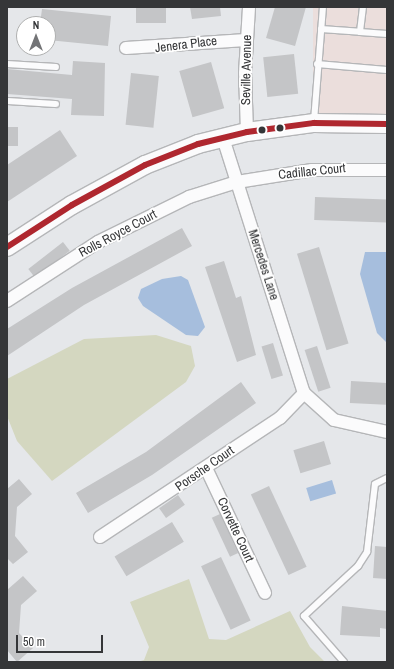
<!DOCTYPE html>
<html>
<head>
<meta charset="utf-8">
<style>
  body { margin:0 }
  #map { position:relative; width:394px; height:669px; overflow:hidden; background:#e5e7ea; font-family:"Archivo Narrow",sans-serif }
  div>[style] { position:absolute }
  [style*='--x'] { left:calc(var(--x)*1px); top:calc(var(--y)*1px); width:calc(var(--w)*1px); rotate:calc(var(--a)*1deg) }
  .commercial>* { inset:0; background:#ebdedc; transform-origin:0 0 }
  .green>* { inset:0; background:#d4d7c0 }
  .water>* { inset:0; background:#a6bedd; transform-origin:0 0 }
  .building>* { inset:0; background:#c4c5c7; transform-origin:0 0 }
  .roads { filter:drop-shadow(1px 0 #b5b6b8) drop-shadow(-1px 0 #b5b6b8) drop-shadow(0 1px #b5b6b8) drop-shadow(0 -1px #b5b6b8) }
  .lane>* { height:6px; margin:-3px; padding:0 3px; transform-origin:3px; border-radius:3px; background:#fbfbfc }
  .street>* { height:12px; margin:-6px; padding:0 6px; transform-origin:6px; border-radius:6px; background:#fbfbfc }
  .secondary>* { height:18px; margin:-9px; padding:0 9px; transform-origin:9px; border-radius:9px; background:#fbfbfc }
  .bus-1>* { height:6px; margin:-3px; padding:0 3px; transform-origin:3px; border-radius:3px; background:#af272f }
  .dots>* { width:11px; height:11px; translate:-50% -50%; box-sizing:border-box; border:2px solid #fff; border-radius:50% }
  span { translate:-50% -50%; white-space:nowrap; text-align:center; line-height:1.15; -webkit-text-stroke:3.5px #fff; paint-order:stroke }
  .street-label { font-size:13px; color:#353638 }
  .frame { position:absolute; inset:0; border:8px solid #353638; pointer-events:none }
  .north { position:absolute; left:16px; top:16px; width:40px; height:40px; box-sizing:border-box; background:#fff; border:1px solid #aeafaf; border-radius:50%; rotate:0deg; font-size:11px; font-weight:700; line-height:16px; text-align:center; color:#353638 }
  .north::after { content:''; display:block; margin:auto; width:14px; height:18px; background:#737476; clip-path:polygon(50% 0,100% 100%,50% 72%,0 100%) }
  .scale { position:absolute; left:16px; top:635px; width:87px; height:18px; box-sizing:border-box; border:2px solid #353638; border-top:0; padding-left:5px; font-size:12px; line-height:14px; white-space:nowrap; color:#353638; -webkit-text-stroke:3px #fff; paint-order:stroke }
</style>
</head>
<body>
<div id="map">
  <div class="commercial">
    <div style="left:313px;top:7px;width:74px;height:117px"></div>
  </div>
  <div class="green">
    <div style="clip-path:polygon(156px 335px,191px 346px,195px 366px,186px 382px,52px 481px,17px 441px,7px 416px,7px 379px,84px 339px)"></div>
    <div style="clip-path:polygon(189px 579px,209px 639px,226px 640px,290px 611px,310px 647px,325px 662px,137px 662px,144px 660px,149px 647px,130px 602px)"></div>
  </div>
  <div class="water">
    <div style="clip-path:polygon(365px 252px,387px 252px,387px 343px,377px 333px,360px 274px)"></div>
    <div style="clip-path:polygon(181px 276px,188px 280px,205px 327px,198px 336px,186px 335px,143px 306px,138px 298px,141px 289px,162px 279px)"></div>
    <div style="left:332px;top:480px;width:14px;height:27px;rotate:73deg"></div>
  </div>
  <div class="building">
    <div style="left:136px;top:7px;width:30px;height:16px"></div>
    <div style="clip-path:polygon(190px 7px,220px 7px,221px 16px,192px 19px)"></div>
    <div style="clip-path:polygon(275px 7px,306px 7px,295px 46px,266px 38px)"></div>
    <div style="clip-path:polygon(42px 9px,111px 16px,108px 46px,48px 40px,48px 24px,40px 24px)"></div>
    <div style="left:294px;top:54px;width:40px;height:31px;rotate:84deg"></div>
    <div style="clip-path:polygon(73px 61px,105px 63px,104px 116px,71px 115px,72px 99px,7px 94px,7px 69px,72px 75px)"></div>
    <div style="left:211px;top:62px;width:48px;height:33px;rotate:74deg"></div>
    <div style="left:131px;top:73px;width:28px;height:52px;rotate:6deg"></div>
    <div style="left:7px;top:127px;width:11px;height:19px"></div>
    <div style="clip-path:polygon(60px 130px,77px 156px,7px 202px,7px 165px)"></div>
    <div style="left:315px;top:197px;width:72px;height:23px;rotate:2deg"></div>
    <div style="clip-path:polygon(182px 228px,192px 246px,84px 305px,7px 356px,7px 329px,72px 288px)"></div>
    <div style="left:63px;top:242px;width:11px;height:44px;rotate:52deg"></div>
    <div style="left:319px;top:247px;width:101px;height:23px;rotate:73deg"></div>
    <div style="clip-path:polygon(224px 261px,236px 298px,241px 296px,256px 355px,237px 362px,205px 267px)"></div>
    <div style="left:273px;top:343px;width:34px;height:12px;rotate:73deg"></div>
    <div style="left:317px;top:346px;width:44px;height:13px;rotate:72deg"></div>
    <div style="left:351px;top:381px;width:36px;height:22px;rotate:3deg"></div>
    <div style="clip-path:polygon(241px 382px,256px 403px,152px 475px,88px 513px,76px 493px,146px 452px)"></div>
    <div style="left:324px;top:441px;width:24px;height:32px;rotate:73deg"></div>
    <div style="clip-path:polygon(19px 479px,32px 494px,17px 507px,15px 536px,28px 552px,13px 564px,7px 558px,7px 489px)"></div>
    <div style="left:269px;top:486px;width:89px;height:20px;rotate:65deg"></div>
    <div style="left:178px;top:495px;width:12px;height:23px;rotate:55deg"></div>
    <div style="left:220px;top:514px;width:43px;height:9px;rotate:65deg"></div>
    <div style="left:172px;top:522px;width:23px;height:67px;rotate:59deg"></div>
    <div style="clip-path:polygon(375px 546px,387px 547px,387px 579px,373px 578px)"></div>
    <div style="left:221px;top:557px;width:70px;height:22px;rotate:65deg"></div>
    <div style="clip-path:polygon(23px 576px,37px 591px,21px 605px,19px 633px,33px 648px,17px 662px,7px 650px,7px 590px)"></div>
    <div style="clip-path:polygon(342px 606px,387px 611px,387px 629px,380px 628px,380px 637px,340px 635px)"></div>
  </div>
  <div class="roads">
    <div class="lane">
      <div style="--x:363;--y:7;--w:25;--a:97"></div>
      <div style="--x:360;--y:32;--w:27;--a:4"></div>
      <div style="--x:321;--y:29;--w:39;--a:4"></div>
      <div style="--x:7;--y:64;--w:49;--a:3.5"></div>
      <div style="--x:317;--y:64;--w:70;--a:4.9"></div>
      <div style="--x:7;--y:101;--w:49;--a:3.5"></div>
      <div style="--x:314;--y:121;--w:114;--a:-85.5"></div>
      <div style="--x:344;--y:662;--w:61;--a:-131"></div>
      <div style="--x:304;--y:616;--w:74;--a:-42.8"></div>
      <div style="--x:358;--y:566;--w:17;--a:-57"></div>
      <div style="--x:367;--y:552;--w:68;--a:-83.3"></div>
      <div style="--x:375;--y:484;--w:13;--a:-27"></div>
    </div>
    <div class="street">
      <div style="--x:126;--y:48;--w:120;--a:-3.8"></div>
      <div style="--x:247;--y:132;--w:59;--a:-91.9"></div>
      <div style="--x:245;--y:73;--w:66;--a:-86.5"></div>
      <div style="--x:223;--y:138;--w:268;--a:72.4"></div>
      <div style="--x:304;--y:393;--w:40;--a:42"></div>
      <div style="--x:334;--y:420;--w:54;--a:12.8"></div>
      <div style="--x:7;--y:301;--w:108;--a:-33"></div>
      <div style="--x:98;--y:242;--w:102;--a:-26.3"></div>
      <div style="--x:189;--y:197;--w:50;--a:-17.4"></div>
      <div style="--x:237;--y:182;--w:76;--a:-9.1"></div>
      <div style="--x:312;--y:170;--w:75;--a:0"></div>
      <div style="--x:206;--y:468;--w:138;--a:64.7"></div>
      <div style="--x:100;--y:537;--w:216;--a:-33.5"></div>
      <div style="--x:280;--y:418;--w:35;--a:-46"></div>
    </div>
    <div class="secondary">
      <div style="--x:7;--y:247;--w:77;--a:-32.9"></div>
      <div style="--x:72;--y:205;--w:83;--a:-28.7"></div>
      <div style="--x:145;--y:165;--w:57;--a:-21.6"></div>
      <div style="--x:198;--y:144;--w:50;--a:-13.8"></div>
      <div style="--x:247;--y:132;--w:68;--a:-7.7"></div>
      <div style="--x:314;--y:123;--w:73;--a:0.8"></div>
    </div>
  </div>
  <div class="bus-1">
    <div style="--x:7;--y:247;--w:77;--a:-32.9"></div>
    <div style="--x:72;--y:205;--w:83;--a:-28.7"></div>
    <div style="--x:145;--y:165;--w:57;--a:-21.6"></div>
    <div style="--x:198;--y:144;--w:50;--a:-13.8"></div>
    <div style="--x:247;--y:132;--w:68;--a:-7.7"></div>
    <div style="--x:314;--y:123;--w:73;--a:0.8"></div>
  </div>
  <div class="dots">
    <div style="left:280px;top:128px;background:#353638"></div>
    <div style="left:262px;top:130px;background:#353638"></div>
  </div>
  <div class="street-label">
    <span style="left:186px;top:45px;rotate:-7deg">Jenera Place</span>
    <span style="left:247px;top:70px;rotate:-89deg">Seville Avenue</span>
    <span style="left:312px;top:172px;rotate:-6deg">Cadillac Court</span>
    <span style="left:118px;top:234px;rotate:-28deg">Rolls Royce Court</span>
    <span style="left:263px;top:265px;rotate:72deg">Mercedes Lane</span>
    <span style="left:205px;top:469px;rotate:-35deg">Porsche Court</span>
    <span style="left:235px;top:530px;rotate:65deg">Corvette Court</span>
  </div>
  <div class="frame"></div>
  <div class="north">N</div>
  <div class="scale">50 m</div>
</div>
</body>
</html>
